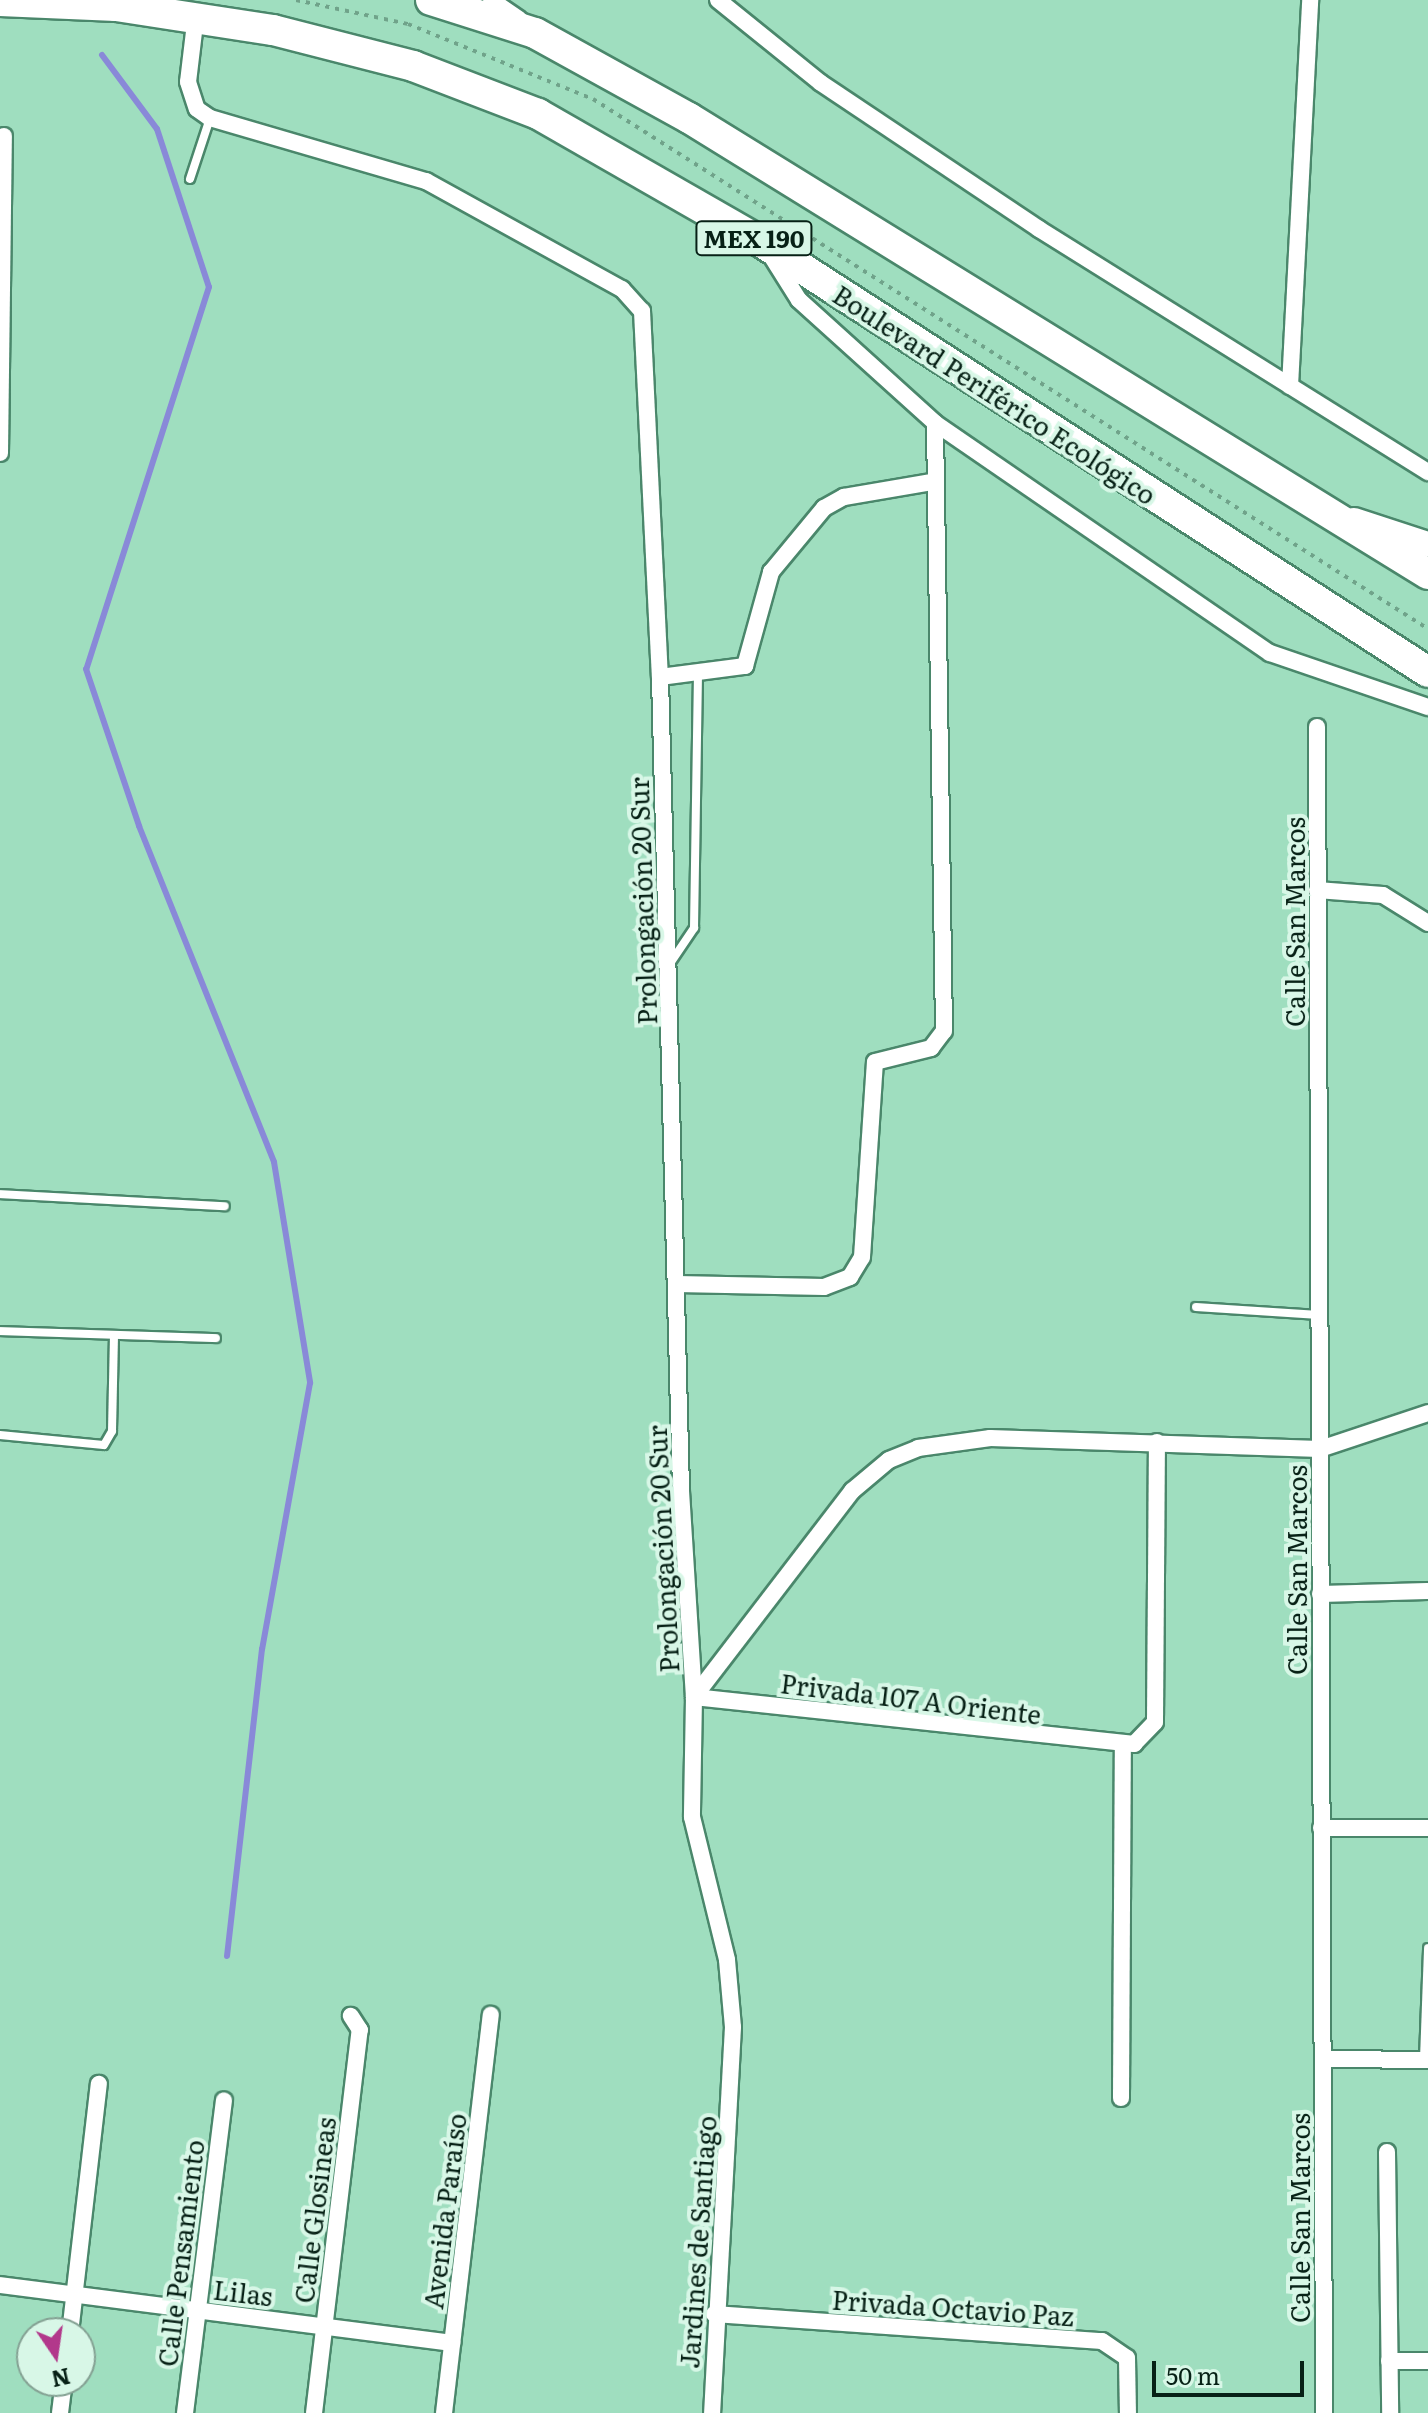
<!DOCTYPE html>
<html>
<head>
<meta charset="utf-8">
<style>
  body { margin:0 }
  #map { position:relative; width:1428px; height:2413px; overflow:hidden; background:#9fdebf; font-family:Literata,serif }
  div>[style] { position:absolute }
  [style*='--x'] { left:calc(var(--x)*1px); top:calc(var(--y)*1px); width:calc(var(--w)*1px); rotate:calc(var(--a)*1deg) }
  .stream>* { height:6px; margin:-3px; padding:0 3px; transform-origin:3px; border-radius:3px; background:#8989d8 }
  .path>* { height:4px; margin-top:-2px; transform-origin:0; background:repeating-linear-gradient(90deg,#70a38a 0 4px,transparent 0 10px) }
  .roads { filter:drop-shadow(2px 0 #4a876b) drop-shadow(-2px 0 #4a876b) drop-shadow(0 2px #4a876b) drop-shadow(0 -2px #4a876b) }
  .lane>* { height:8px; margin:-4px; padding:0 4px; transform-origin:4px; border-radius:4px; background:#fff }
  .street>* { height:16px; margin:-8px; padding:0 8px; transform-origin:8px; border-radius:8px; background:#fff }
  .secondary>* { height:24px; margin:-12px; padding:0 12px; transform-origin:12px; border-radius:12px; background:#fff }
  .highway>* { height:30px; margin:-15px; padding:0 15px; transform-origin:15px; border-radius:15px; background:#fff }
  span { translate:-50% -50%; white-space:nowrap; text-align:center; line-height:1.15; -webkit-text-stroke:8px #d8f7e7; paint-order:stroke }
  .shield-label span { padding:2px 6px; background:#d8f7e7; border:2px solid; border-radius:6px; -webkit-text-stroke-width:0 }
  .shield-label { font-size:24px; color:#072116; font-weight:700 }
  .street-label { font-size:26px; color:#072116 }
  .north { position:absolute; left:16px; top:2317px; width:80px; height:80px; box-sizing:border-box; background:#d8f7e7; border:2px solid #84a193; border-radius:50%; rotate:167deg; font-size:22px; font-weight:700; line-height:32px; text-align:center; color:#072116 }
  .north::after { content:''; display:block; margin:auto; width:28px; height:36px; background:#b2388b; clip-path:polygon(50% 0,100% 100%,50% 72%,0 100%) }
  .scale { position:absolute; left:1152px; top:2361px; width:152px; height:36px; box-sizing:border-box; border:4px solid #072116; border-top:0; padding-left:10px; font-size:24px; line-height:28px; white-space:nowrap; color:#072116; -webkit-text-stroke:6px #d8f7e7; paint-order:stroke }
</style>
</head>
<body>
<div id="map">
  <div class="stream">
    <div style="--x:102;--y:55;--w:92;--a:53.4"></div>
    <div style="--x:157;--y:129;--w:166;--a:71.8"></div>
    <div style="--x:209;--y:287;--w:401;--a:107.8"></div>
    <div style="--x:86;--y:669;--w:166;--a:71.3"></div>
    <div style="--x:139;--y:826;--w:362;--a:68.1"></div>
    <div style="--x:274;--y:1162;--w:224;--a:80.7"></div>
    <div style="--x:310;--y:1383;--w:270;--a:100.2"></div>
    <div style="--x:262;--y:1649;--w:309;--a:96.5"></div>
  </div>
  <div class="path">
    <div style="--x:296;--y:0;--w:115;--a:12.1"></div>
    <div style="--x:408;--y:24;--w:200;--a:22.1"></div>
    <div style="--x:593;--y:99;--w:989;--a:32.4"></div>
  </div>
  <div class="roads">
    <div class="lane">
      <div style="--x:190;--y:179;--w:64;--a:-71.8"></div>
      <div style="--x:669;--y:965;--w:45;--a:-56"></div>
      <div style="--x:694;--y:928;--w:253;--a:-89.1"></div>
      <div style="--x:0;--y:1194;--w:225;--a:3.1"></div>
      <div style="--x:1196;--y:1307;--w:123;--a:3.7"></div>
      <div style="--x:0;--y:1331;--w:216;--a:1.9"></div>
      <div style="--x:0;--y:1435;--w:104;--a:5.5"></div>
      <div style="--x:104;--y:1445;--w:16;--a:-60"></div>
      <div style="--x:112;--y:1431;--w:96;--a:-88.8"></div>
      <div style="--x:1424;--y:2059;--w:111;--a:-87.9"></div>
    </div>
    <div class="street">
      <div style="--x:491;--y:0;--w:34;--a:34"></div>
      <div style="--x:718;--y:0;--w:132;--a:38.9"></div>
      <div style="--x:821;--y:83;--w:262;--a:33.8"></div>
      <div style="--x:1039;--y:229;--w:459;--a:32"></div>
      <div style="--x:196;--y:15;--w:67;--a:96.8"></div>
      <div style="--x:188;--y:82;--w:28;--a:72"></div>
      <div style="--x:197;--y:109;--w:16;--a:35"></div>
      <div style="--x:210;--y:118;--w:225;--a:16.3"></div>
      <div style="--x:426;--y:181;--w:224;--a:28.9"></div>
      <div style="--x:622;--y:289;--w:30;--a:48"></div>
      <div style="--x:642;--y:311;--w:366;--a:87.2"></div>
      <div style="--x:660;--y:677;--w:814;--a:88.52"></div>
      <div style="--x:681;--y:1491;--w:206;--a:86.4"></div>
      <div style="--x:694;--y:1697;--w:120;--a:91"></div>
      <div style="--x:692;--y:1817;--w:147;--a:76.2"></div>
      <div style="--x:727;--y:1960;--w:67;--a:84.9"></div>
      <div style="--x:733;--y:2027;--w:387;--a:93.1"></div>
      <div style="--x:770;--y:254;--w:54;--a:57.8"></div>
      <div style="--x:799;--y:300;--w:183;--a:42.1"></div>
      <div style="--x:935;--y:423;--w:406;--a:34.5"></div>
      <div style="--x:1270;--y:653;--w:167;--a:18.9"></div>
      <div style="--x:1290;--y:386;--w:387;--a:-87"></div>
      <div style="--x:0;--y:453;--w:317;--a:-89.3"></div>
      <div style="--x:660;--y:677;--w:86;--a:-7.4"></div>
      <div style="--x:745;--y:666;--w:98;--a:-74.5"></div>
      <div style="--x:771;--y:572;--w:83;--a:-50.4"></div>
      <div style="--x:824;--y:508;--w:23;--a:-29"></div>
      <div style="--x:844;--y:497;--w:89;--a:-9.7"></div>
      <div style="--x:1317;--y:727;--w:1686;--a:89.76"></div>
      <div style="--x:1317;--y:890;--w:66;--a:4.3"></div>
      <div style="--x:1383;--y:895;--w:53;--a:31.9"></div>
      <div style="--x:677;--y:1284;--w:147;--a:1.2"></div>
      <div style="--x:824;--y:1287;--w:28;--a:-21"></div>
      <div style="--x:850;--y:1277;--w:23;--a:-59"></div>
      <div style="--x:862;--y:1257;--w:195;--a:-86.2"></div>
      <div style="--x:875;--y:1062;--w:58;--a:-14"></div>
      <div style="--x:931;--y:1048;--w:21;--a:-53"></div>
      <div style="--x:944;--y:1031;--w:608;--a:-90.85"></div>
      <div style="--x:1320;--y:1594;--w:108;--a:-1.6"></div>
      <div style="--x:694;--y:1697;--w:260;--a:-52.5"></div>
      <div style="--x:852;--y:1491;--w:48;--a:-40"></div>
      <div style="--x:889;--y:1460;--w:31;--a:-22"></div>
      <div style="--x:918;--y:1448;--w:73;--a:-7.9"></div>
      <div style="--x:990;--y:1438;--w:330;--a:1.9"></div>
      <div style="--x:1320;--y:1449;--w:114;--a:-18.4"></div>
      <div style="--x:694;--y:1697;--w:443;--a:6.1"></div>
      <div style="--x:1134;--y:1744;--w:30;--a:-46"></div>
      <div style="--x:1155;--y:1722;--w:280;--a:-89.6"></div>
      <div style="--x:1321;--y:1828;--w:107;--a:0"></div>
      <div style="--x:1323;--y:2059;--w:105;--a:0.5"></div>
      <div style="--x:1121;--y:2098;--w:352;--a:-89.7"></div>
      <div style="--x:1387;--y:2152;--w:261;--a:89.3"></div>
      <div style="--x:0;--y:2285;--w:456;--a:7.3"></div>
      <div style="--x:714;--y:2314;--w:389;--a:4"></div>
      <div style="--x:1102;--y:2341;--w:30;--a:34"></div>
      <div style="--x:1127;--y:2358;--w:55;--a:89"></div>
      <div style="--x:70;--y:2333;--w:251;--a:-83.4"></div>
      <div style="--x:1389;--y:2361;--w:39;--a:0"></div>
      <div style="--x:60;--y:2413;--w:32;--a:-83"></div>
      <div style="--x:185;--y:2413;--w:315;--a:-82.9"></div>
      <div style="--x:314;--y:2413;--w:386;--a:-83.2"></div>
      <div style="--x:360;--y:2030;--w:17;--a:-123"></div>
      <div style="--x:444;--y:2413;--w:401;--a:-83.3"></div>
    </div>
    <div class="secondary">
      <div style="--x:1354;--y:520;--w:78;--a:18"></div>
    </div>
    <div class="highway">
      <div style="--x:431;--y:0;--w:109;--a:17.6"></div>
      <div style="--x:535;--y:33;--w:176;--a:28.9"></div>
      <div style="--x:689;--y:118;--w:868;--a:31.68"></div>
      <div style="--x:0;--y:1;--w:116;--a:2.5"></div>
      <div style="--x:116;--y:6;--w:159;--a:8.7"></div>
      <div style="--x:273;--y:30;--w:145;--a:14.4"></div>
      <div style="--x:413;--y:66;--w:134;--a:21"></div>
      <div style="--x:538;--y:114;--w:259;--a:29.8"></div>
      <div style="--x:763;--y:243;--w:791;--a:32.83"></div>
    </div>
  </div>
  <div class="shield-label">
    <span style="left:754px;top:238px">MEX 190</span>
  </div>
  <div class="street-label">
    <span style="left:995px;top:394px;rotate:33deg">Boulevard Periférico Ecológico</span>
    <span style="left:642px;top:901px;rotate:-92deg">Prolongación 20 Sur</span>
    <span style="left:1294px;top:922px;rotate:-90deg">Calle San Marcos</span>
    <span style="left:662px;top:1549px;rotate:-93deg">Prolongación 20 Sur</span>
    <span style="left:1296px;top:1570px;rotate:-90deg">Calle San Marcos</span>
    <span style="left:911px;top:1698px;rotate:7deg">Privada 107 A Oriente</span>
    <span style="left:314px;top:2210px;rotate:-83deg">Calle Glosineas</span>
    <span style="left:444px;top:2211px;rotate:-83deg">Avenida Paraíso</span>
    <span style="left:1299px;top:2218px;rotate:-90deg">Calle San Marcos</span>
    <span style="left:697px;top:2242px;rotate:-86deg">Jardines de Santiago</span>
    <span style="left:180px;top:2253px;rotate:-83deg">Calle Pensamiento</span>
    <span style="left:243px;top:2292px;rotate:7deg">Lilas</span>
    <span style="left:953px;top:2307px;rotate:4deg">Privada Octavio Paz</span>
  </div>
  <div class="north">N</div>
  <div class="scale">50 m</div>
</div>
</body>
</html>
